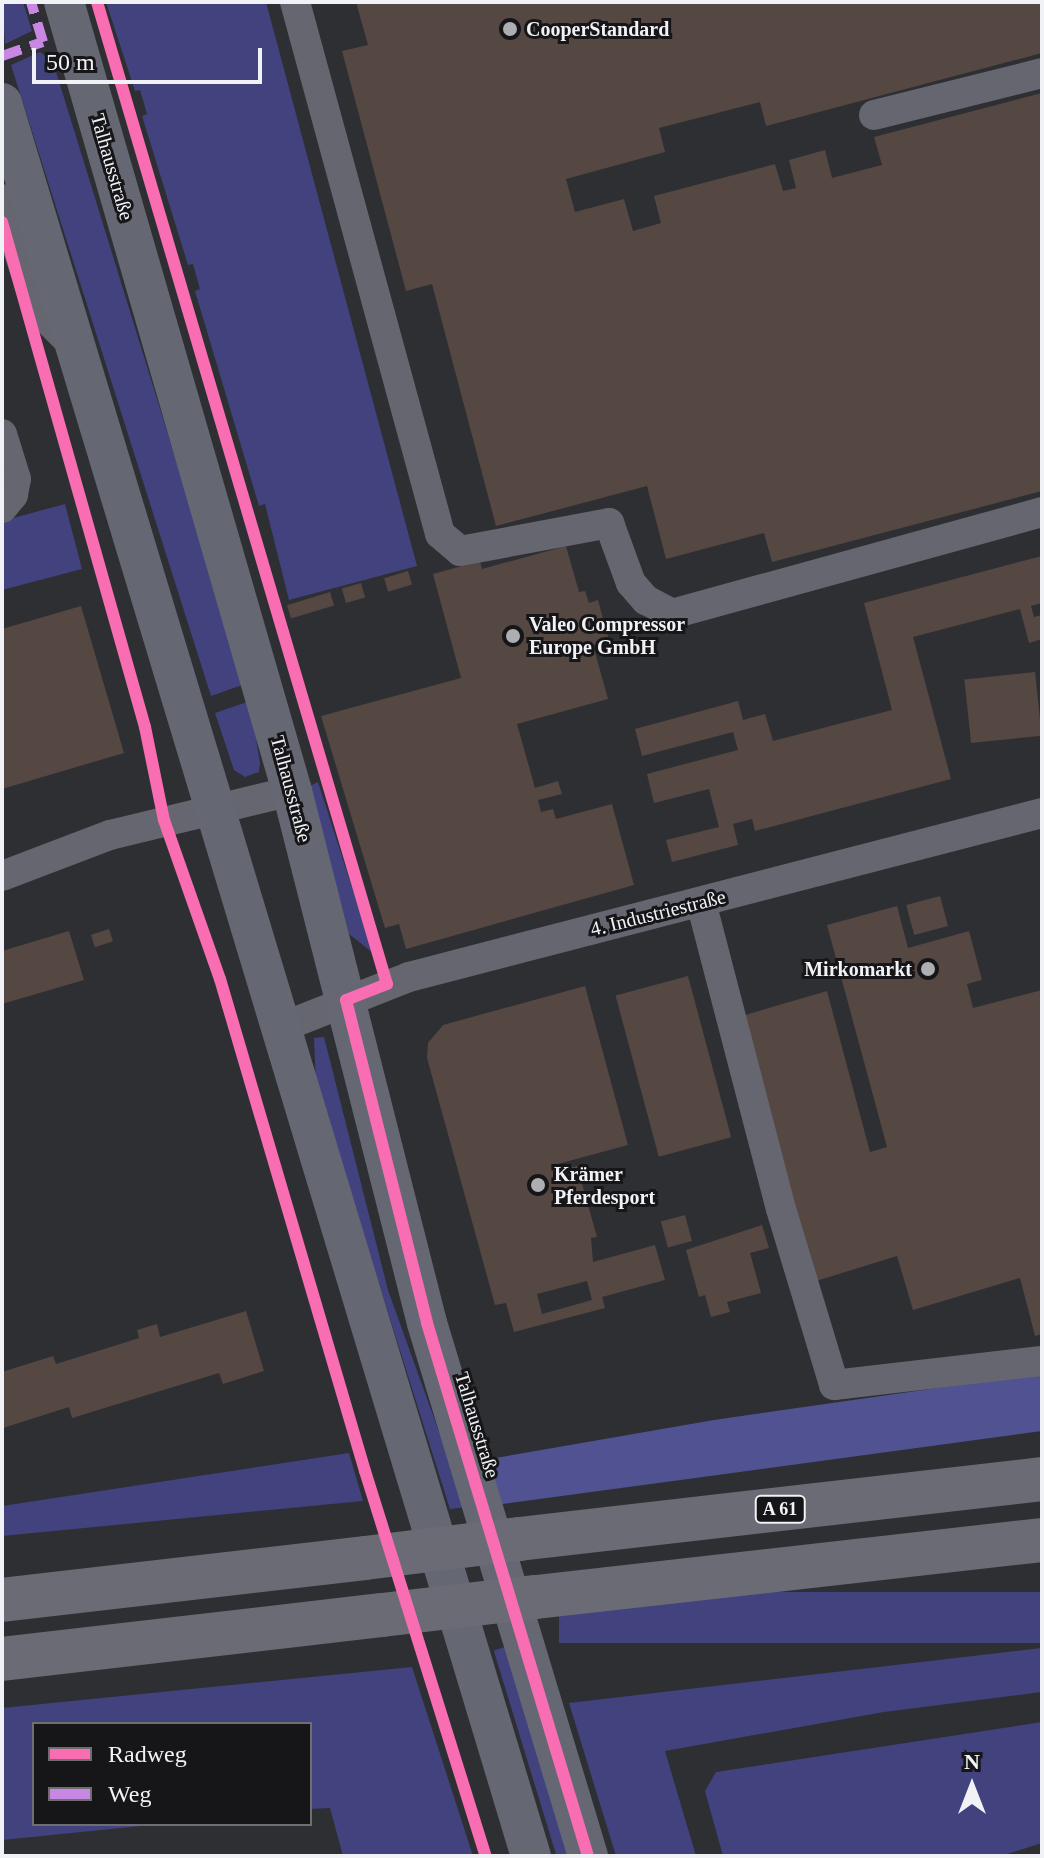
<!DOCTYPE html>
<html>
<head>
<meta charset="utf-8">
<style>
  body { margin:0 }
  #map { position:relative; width:1044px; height:1858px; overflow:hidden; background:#2e2f33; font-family:"Times New Roman",serif }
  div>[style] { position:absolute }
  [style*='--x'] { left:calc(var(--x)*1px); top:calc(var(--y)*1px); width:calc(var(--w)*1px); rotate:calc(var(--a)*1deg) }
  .green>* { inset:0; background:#41427e; transform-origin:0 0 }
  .forest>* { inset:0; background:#505292 }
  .building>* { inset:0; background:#554742; transform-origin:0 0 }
  .minor>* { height:30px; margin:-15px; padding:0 15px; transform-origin:15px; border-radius:15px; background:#656670 }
  .major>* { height:40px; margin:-20px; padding:0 20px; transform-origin:20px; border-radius:20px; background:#656773 }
  .highway>* { height:44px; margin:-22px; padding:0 22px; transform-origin:22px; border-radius:22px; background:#6a6b74 }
  .highway-bridge>* { height:44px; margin:-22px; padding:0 22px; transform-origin:22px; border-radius:22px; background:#6a6b74 }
  .quiet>* { height:10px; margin-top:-5px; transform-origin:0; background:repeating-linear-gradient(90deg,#c787e3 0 20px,transparent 0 30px) }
  .cycleway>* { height:12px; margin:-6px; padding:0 6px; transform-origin:6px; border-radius:6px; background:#f96db3 }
  .dots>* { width:22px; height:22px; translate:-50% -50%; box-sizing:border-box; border:4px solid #161619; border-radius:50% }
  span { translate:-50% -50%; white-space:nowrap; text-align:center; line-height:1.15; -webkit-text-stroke:6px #161619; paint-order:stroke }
  .shield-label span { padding:2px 6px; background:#161619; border:2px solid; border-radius:6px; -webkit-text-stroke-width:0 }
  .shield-label { font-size:18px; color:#f1f2f6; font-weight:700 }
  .poi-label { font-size:20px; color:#f1f2f6; font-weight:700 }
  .left { translate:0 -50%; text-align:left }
  .right { translate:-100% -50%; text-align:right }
  .street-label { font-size:20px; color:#f1f2f6 }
  .frame { position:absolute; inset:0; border:4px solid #f1f2f6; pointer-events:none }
  .legend { position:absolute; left:32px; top:1722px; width:280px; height:104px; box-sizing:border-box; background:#161619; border:2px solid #6e6e71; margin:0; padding:10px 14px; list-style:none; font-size:24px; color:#f1f2f6 }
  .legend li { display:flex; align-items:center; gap:16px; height:40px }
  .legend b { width:40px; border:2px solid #6e6e71 }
  .north { position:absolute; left:932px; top:1746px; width:80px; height:80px; -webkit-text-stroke:6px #161619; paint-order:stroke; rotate:0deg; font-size:22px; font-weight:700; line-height:32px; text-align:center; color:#f1f2f6 }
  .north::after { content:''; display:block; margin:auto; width:28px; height:36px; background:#f1f2f6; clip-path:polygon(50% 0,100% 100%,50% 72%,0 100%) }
  .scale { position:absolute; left:32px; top:48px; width:230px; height:36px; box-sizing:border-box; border:4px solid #f1f2f6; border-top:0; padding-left:10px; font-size:24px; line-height:28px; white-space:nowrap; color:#f1f2f6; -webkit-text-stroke:6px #161619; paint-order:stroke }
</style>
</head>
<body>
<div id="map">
  <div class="green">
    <div style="clip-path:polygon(2px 2px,23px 2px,32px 31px,5px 44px)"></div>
    <div style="clip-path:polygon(106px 2px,266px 2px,417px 566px,289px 600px,265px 504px,259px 506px,195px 291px,200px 289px,193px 264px,188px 265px,142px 116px,147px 114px,140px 90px,135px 91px)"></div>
    <div style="clip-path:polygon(40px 52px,53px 62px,245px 684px,211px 696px,11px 65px)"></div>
    <div style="clip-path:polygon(65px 504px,82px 569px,2px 590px,2px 521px)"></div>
    <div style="clip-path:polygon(250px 701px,260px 763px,259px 772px,245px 777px,234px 770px,215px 713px)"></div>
    <div style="clip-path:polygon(318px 782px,373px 953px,349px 934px,310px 786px)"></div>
    <div style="clip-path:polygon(324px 1037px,388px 1290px,466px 1507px,450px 1509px,316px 1084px,314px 1038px)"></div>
    <div style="clip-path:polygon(349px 1453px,363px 1501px,2px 1536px,2px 1506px)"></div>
    <div style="left:1042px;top:1592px;width:51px;height:483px;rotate:90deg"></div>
    <div style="left:508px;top:1646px;width:219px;height:15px;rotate:73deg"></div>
    <div style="clip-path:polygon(1042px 1648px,1042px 1692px,884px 1712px,665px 1751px,696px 1856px,616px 1856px,569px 1703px)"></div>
    <div style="clip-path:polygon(412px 1667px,473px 1856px,343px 1856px,330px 1808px,310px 1809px,310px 1724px,34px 1724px,34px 1824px,161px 1824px,2px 1840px,2px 1708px)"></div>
    <div style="clip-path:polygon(1042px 1722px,1042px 1843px,1001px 1856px,723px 1856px,705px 1791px,716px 1772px)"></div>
  </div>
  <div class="forest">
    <div style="clip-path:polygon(1042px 1373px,1042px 1431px,481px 1507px,467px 1463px,714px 1420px)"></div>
  </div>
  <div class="building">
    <div style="clip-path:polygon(356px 2px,1042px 2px,1042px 53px,766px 126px,760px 102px,659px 128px,665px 152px,566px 179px,575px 212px,624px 199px,633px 231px,661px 223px,654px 196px,775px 164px,783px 191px,796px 188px,789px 160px,825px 150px,832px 178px,882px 165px,874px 137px,1042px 93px,1042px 491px,772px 562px,764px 533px,666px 559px,647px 486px,496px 526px,432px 284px,406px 291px,342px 51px,368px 45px)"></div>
    <div style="clip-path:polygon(566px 546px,579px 592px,585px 591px,589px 603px,598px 600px,609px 641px,593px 645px,608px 699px,517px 724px,535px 788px,558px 781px,562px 794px,538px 800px,541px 812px,553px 809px,556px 819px,612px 804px,634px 885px,406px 949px,399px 924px,385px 928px,321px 716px,461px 678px,433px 574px,480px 561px,482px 569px)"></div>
    <div style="clip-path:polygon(1042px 556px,1042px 603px,1031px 606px,1034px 617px,1042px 615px,1042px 639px,1029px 643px,1020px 609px,913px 637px,951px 779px,755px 831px,752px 819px,733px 824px,738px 845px,672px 862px,666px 840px,719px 827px,709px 789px,654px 803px,647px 774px,738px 750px,733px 732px,642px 756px,635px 729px,738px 701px,743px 720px,765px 714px,773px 741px,892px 710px,864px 603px)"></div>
    <div style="left:408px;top:571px;width:14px;height:25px;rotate:73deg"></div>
    <div style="left:361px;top:583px;width:15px;height:20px;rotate:74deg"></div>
    <div style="left:330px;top:592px;width:14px;height:45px;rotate:73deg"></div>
    <div style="clip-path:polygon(81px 606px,124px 753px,2px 789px,2px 629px)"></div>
    <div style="left:1035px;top:672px;width:64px;height:71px;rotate:84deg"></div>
    <div style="left:940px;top:896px;width:31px;height:35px;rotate:75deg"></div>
    <div style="clip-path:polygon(897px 906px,908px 948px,969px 931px,982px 980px,967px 984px,973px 1008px,1042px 990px,1042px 1334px,1035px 1336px,1020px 1278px,913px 1310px,897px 1256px,813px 1282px,742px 1016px,827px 991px,870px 1152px,887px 1147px,827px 925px)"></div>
    <div style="left:109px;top:929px;width:13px;height:19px;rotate:72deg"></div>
    <div style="clip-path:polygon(69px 931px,84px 980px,2px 1004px,2px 951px)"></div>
    <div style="left:688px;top:976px;width:167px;height:75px;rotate:75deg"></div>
    <div style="clip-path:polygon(evenodd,585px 986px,628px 1145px,554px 1165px,556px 1171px,577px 1166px,597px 1237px,591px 1238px,593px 1262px,655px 1245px,665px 1280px,602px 1297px,605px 1308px,514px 1332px,506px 1303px,495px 1305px,427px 1058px,428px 1043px,443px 1025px,585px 986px,587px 1281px,592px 1300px,542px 1314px,537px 1294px,587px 1281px)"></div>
    <div style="left:685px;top:1215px;width:27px;height:25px;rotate:75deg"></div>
    <div style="clip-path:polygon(762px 1225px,769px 1248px,750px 1253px,761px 1293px,727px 1302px,730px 1312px,711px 1317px,705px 1295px,699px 1297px,686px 1250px)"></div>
    <div style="clip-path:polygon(246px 1311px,264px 1371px,223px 1384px,219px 1373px,72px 1418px,69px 1407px,3px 1428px,2px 1372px,53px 1356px,56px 1364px,117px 1345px,139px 1338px,137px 1330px,157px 1324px,160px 1337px)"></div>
  </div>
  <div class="minor">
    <div style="--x:295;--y:2;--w:551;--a:74.75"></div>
    <div style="--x:440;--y:534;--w:26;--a:40"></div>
    <div style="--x:460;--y:551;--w:152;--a:-10.6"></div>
    <div style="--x:609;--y:523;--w:64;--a:69.9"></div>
    <div style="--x:631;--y:583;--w:23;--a:49"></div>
    <div style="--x:646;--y:600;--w:30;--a:28"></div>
    <div style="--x:672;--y:614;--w:384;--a:-15.4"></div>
    <div style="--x:874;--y:115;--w:173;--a:-14"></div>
    <div style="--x:2;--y:199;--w:115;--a:72.3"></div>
    <div style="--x:37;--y:309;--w:52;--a:45"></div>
    <div style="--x:2;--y:434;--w:47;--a:72.7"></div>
    <div style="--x:16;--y:479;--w:16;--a:101"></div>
    <div style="--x:13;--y:495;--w:17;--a:130"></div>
    <div style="--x:2;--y:876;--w:116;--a:-20.8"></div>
    <div style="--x:110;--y:835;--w:187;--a:-13.6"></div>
    <div style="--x:701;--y:902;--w:317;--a:75.4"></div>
    <div style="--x:781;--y:1209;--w:184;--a:73.2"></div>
    <div style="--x:834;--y:1385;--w:209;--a:-6.6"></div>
    <div style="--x:280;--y:1028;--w:139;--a:-21.6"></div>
    <div style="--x:409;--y:977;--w:654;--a:-14.53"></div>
  </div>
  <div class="major">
    <div style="--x:64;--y:2;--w:821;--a:73.88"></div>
    <div style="--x:292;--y:791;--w:549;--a:75.76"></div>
    <div style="--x:427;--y:1323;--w:557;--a:73.19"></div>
    <div style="--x:2;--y:103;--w:1831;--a:73.21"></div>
  </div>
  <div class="highway">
    <div style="--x:519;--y:1539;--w:526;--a:-6.54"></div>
    <div style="--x:536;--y:1597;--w:509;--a:-6.43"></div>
    <div style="--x:2;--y:1600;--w:365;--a:-6.6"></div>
    <div style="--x:2;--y:1659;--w:383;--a:-6.6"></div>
  </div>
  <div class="highway-bridge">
    <div style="--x:365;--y:1558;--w:155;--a:-7"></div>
    <div style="--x:382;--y:1615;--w:155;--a:-6.7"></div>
  </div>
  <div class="quiet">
    <div style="--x:2;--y:56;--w:43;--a:-18.9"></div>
    <div style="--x:43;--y:42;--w:42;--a:-106.7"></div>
  </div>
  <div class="cycleway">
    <div style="--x:97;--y:2;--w:1024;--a:73.55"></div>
    <div style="--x:387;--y:984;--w:44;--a:158.7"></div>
    <div style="--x:346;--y:1000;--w:333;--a:75.9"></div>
    <div style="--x:427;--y:1323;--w:557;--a:73.19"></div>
    <div style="--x:2;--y:222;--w:525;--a:74.19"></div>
    <div style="--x:145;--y:727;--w:95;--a:78.5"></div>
    <div style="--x:164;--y:820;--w:169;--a:70.6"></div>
    <div style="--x:220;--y:979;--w:513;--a:73.58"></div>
    <div style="--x:365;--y:1471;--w:404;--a:72.6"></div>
  </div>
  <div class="dots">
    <div style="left:510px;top:29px;background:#adaeb2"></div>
    <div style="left:513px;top:636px;background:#adaeb2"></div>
    <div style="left:928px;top:969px;background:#adaeb2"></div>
    <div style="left:538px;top:1185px;background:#adaeb2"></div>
  </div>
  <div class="shield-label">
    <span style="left:780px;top:1509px">A 61</span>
  </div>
  <div class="poi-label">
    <span class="left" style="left:526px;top:29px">CooperStandard</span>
    <span class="left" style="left:529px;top:636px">Valeo Compressor<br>Europe GmbH</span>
    <span class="right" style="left:912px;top:969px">Mirkomarkt</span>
    <span class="left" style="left:554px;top:1186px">Krämer<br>Pferdesport</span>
  </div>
  <div class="street-label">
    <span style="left:112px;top:167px;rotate:74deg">Talhausstraße</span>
    <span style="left:291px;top:789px;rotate:75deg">Talhausstraße</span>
    <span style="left:658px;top:913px;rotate:-14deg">4. Industriestraße</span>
    <span style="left:477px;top:1425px;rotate:73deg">Talhausstraße</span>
  </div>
  <div class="frame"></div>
  <ul class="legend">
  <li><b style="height:10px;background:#f96db3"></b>Radweg</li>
  <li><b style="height:10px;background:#c787e3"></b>Weg</li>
  </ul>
  <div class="north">N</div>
  <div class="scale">50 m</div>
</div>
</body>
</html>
